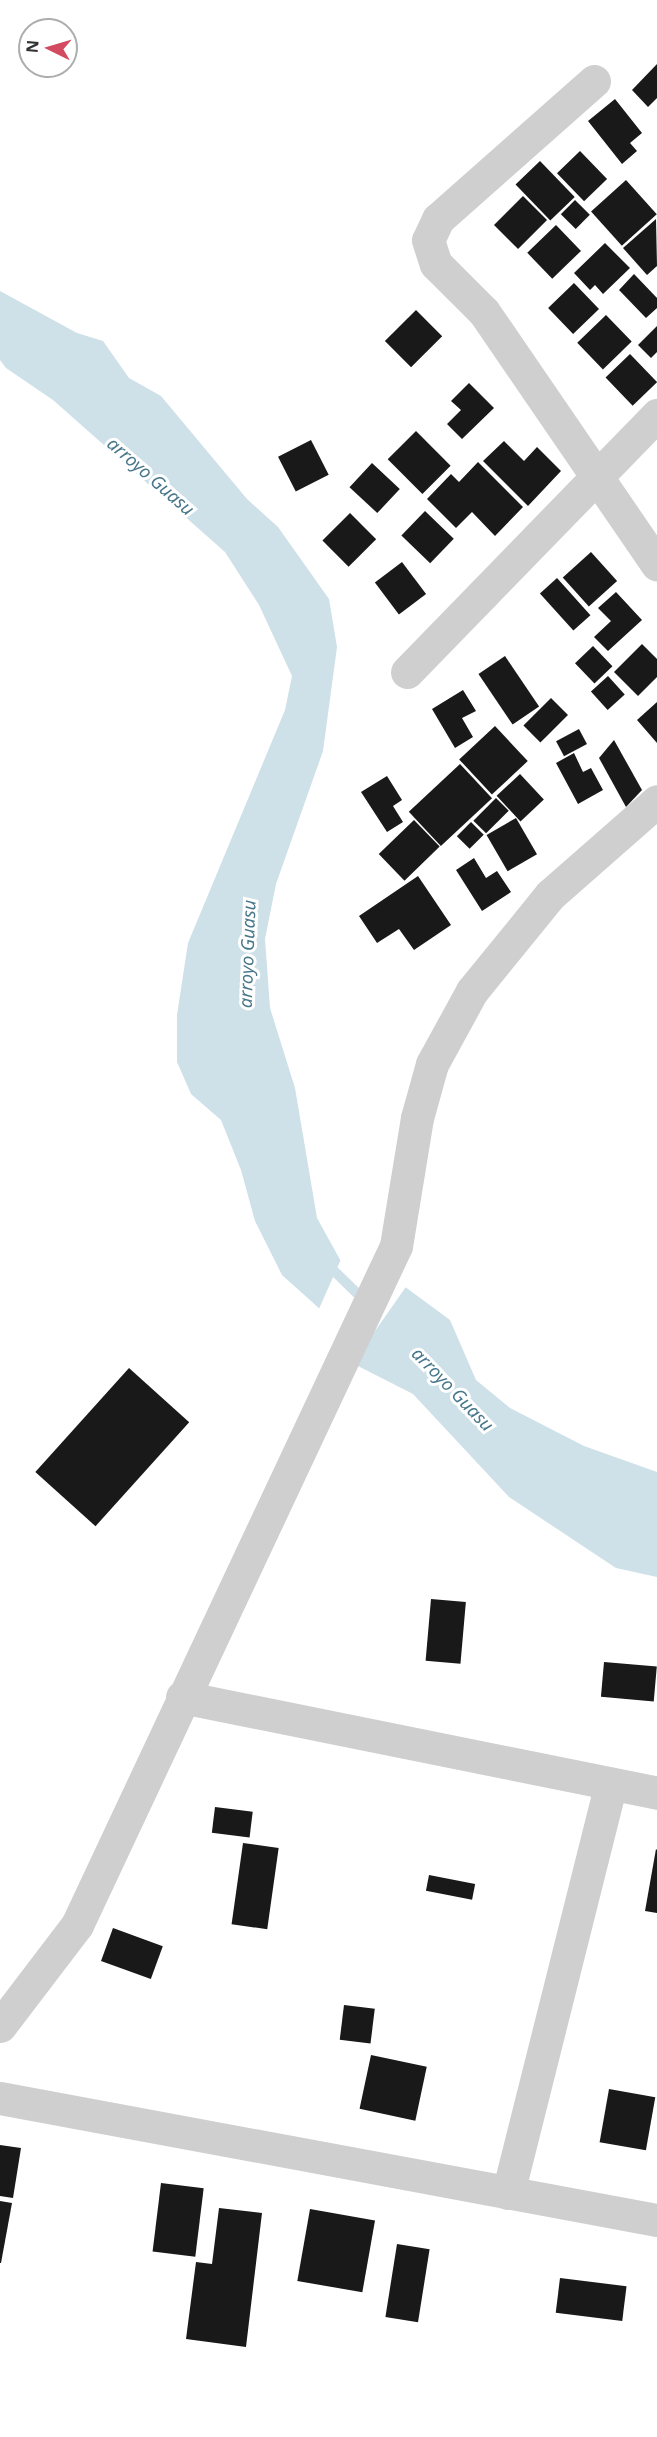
<!DOCTYPE html>
<html>
<head>
<meta charset="utf-8">
<style>
  body { margin:0 }
  #map { position:relative; width:657px; height:2437px; overflow:hidden; background:#fff; font-family:"Noto Sans",sans-serif }
  div>[style] { position:absolute }
  [style*='--x'] { left:calc(var(--x)*1px); top:calc(var(--y)*1px); width:calc(var(--w)*1px); rotate:calc(var(--a)*1deg) }
  .water>* { inset:0; background:#cee0e8 }
  .pier>* { inset:0; background:#fff; transform-origin:0 0 }
  .stream>* { height:10px; margin:-5px; padding:0 5px; transform-origin:5px; border-radius:5px; background:#cee0e8 }
  .building>* { inset:0; background:#191919; transform-origin:0 0 }
  .minor>* { height:33px; margin:-16.5px; padding:0 16.5px; transform-origin:16.5px; border-radius:16.5px; background:#cfcfcf }
  span { translate:-50% -50%; white-space:nowrap; text-align:center; line-height:1.15; -webkit-text-stroke:6px #fff; paint-order:stroke }
  .water-label { font-size:18px; color:#48778b; font-style:italic }
  .north { position:absolute; left:18px; top:18px; width:60px; height:60px; box-sizing:border-box; background:#fff; border:2px solid #adadad; border-radius:50%; rotate:275deg; font-size:16px; font-weight:700; line-height:24px; text-align:center; color:#323232 }
  .north::after { content:''; display:block; margin:auto; width:21px; height:27px; background:#d24b61; clip-path:polygon(50% 0,100% 100%,50% 72%,0 100%) }
</style>
</head>
<body>
<div id="map">
  <div class="water">
    <div style="clip-path:polygon(0 291px,77px 333px,103px 341px,129px 378px,161px 396px,247px 499px,278px 527px,329px 599px,337px 647px,323px 751px,276px 884px,265px 939px,270px 1008px,295px 1088px,317px 1218px,343px 1265px,321px 1310px,282px 1275px,255px 1221px,241px 1170px,221px 1120px,191px 1094px,177px 1062px,177px 1015px,188px 943px,285px 710px,292px 676px,259px 605px,225px 552px,53px 400px,6px 368px,0 360px)"></div>
    <div style="clip-path:polygon(393px 1278px,450px 1320px,476px 1380px,510px 1408px,584px 1446px,657px 1472px,657px 1577px,616px 1568px,509px 1497px,413px 1394px,354px 1364px)"></div>
  </div>
  <div class="pier">
    <div style="clip-path:polygon(342px 1257px,346px 1266px,320px 1313px,318px 1311px)"></div>
    <div style="left:394px;top:1276px;width:16px;height:100px;rotate:35deg"></div>
  </div>
  <div class="stream">
    <div style="--x:329;--y:1266;--w:50;--a:44.2"></div>
  </div>
  <div class="building">
    <div style="clip-path:polygon(657px 64px,657px 98px,648px 107px,632px 90px)"></div>
    <div style="clip-path:polygon(615px 99px,642px 133px,630px 143px,637px 151px,622px 164px,588px 121px)"></div>
    <div style="left:580px;top:151px;width:39px;height:32px;rotate:46deg"></div>
    <div style="left:540px;top:161px;width:50px;height:34px;rotate:46deg"></div>
    <div style="left:626px;top:180px;width:46px;height:47px;rotate:48deg"></div>
    <div style="left:523px;top:196px;width:34px;height:41px;rotate:45deg"></div>
    <div style="left:575px;top:200px;width:21px;height:20px;rotate:45deg"></div>
    <div style="clip-path:polygon(656px 219px,657px 266px,647px 275px,623px 248px)"></div>
    <div style="left:556px;top:225px;width:36px;height:40px;rotate:46deg"></div>
    <div style="clip-path:polygon(605px 243px,630px 268px,603px 294px,595px 285px,590px 290px,574px 273px)"></div>
    <div style="clip-path:polygon(634px 274px,657px 298px,657px 308px,646px 318px,619px 290px)"></div>
    <div style="left:574px;top:283px;width:36px;height:36px;rotate:46deg"></div>
    <div style="left:416px;top:310px;width:37px;height:44px;rotate:45deg"></div>
    <div style="left:606px;top:315px;width:37px;height:40px;rotate:46deg"></div>
    <div style="clip-path:polygon(657px 326px,657px 352px,651px 358px,638px 345px)"></div>
    <div style="left:630px;top:354px;width:39px;height:34px;rotate:46deg"></div>
    <div style="clip-path:polygon(469px 383px,494px 408px,462px 439px,447px 424px,461px 410px,451px 401px)"></div>
    <div style="left:416px;top:431px;width:49px;height:40px;rotate:45deg"></div>
    <div style="left:311px;top:440px;width:39px;height:37px;rotate:63deg"></div>
    <div style="clip-path:polygon(504px 441px,524px 461px,537px 447px,561px 471px,528px 506px,483px 461px)"></div>
    <div style="clip-path:polygon(478px 462px,523px 507px,495px 536px,472px 512px,456px 528px,427px 499px,451px 474px,459px 482px)"></div>
    <div style="left:372px;top:463px;width:38px;height:33px;rotate:43deg"></div>
    <div style="left:425px;top:511px;width:40px;height:34px;rotate:44deg"></div>
    <div style="left:350px;top:513px;width:37px;height:39px;rotate:45deg"></div>
    <div style="left:591px;top:552px;width:39px;height:38px;rotate:48deg"></div>
    <div style="left:402px;top:562px;width:40px;height:34px;rotate:53deg"></div>
    <div style="left:557px;top:578px;width:50px;height:23px;rotate:48deg"></div>
    <div style="clip-path:polygon(616px 592px,642px 620px,608px 651px,594px 637px,611px 621px,598px 608px)"></div>
    <div style="clip-path:polygon(642px 644px,657px 659px,657px 677px,638px 696px,614px 672px)"></div>
    <div style="left:593px;top:646px;width:28px;height:25px;rotate:46deg"></div>
    <div style="left:505px;top:656px;width:61px;height:32px;rotate:56deg"></div>
    <div style="left:608px;top:676px;width:25px;height:23px;rotate:48deg"></div>
    <div style="clip-path:polygon(463px 690px,476px 711px,462px 718px,473px 737px,455px 748px,432px 709px)"></div>
    <div style="left:551px;top:698px;width:24px;height:39px;rotate:45deg"></div>
    <div style="clip-path:polygon(657px 702px,657px 743px,637px 720px)"></div>
    <div style="left:495px;top:726px;width:48px;height:49px;rotate:47deg"></div>
    <div style="left:579px;top:729px;width:17px;height:26px;rotate:62deg"></div>
    <div style="clip-path:polygon(614px 740px,642px 790px,626px 807px,599px 758px)"></div>
    <div style="clip-path:polygon(574px 753px,583px 772px,591px 768px,603px 790px,578px 804px,556px 763px)"></div>
    <div style="left:460px;top:764px;width:47px;height:70px;rotate:47deg"></div>
    <div style="left:520px;top:774px;width:35px;height:32px;rotate:47deg"></div>
    <div style="clip-path:polygon(387px 776px,402px 800px,393px 806px,403px 822px,387px 832px,361px 792px)"></div>
    <div style="left:496px;top:798px;width:18px;height:32px;rotate:45deg"></div>
    <div style="left:516px;top:818px;width:42px;height:34px;rotate:60deg"></div>
    <div style="left:414px;top:820px;width:37px;height:49px;rotate:46deg"></div>
    <div style="left:471px;top:822px;width:18px;height:20px;rotate:45deg"></div>
    <div style="clip-path:polygon(474px 858px,486px 878px,497px 871px,511px 892px,482px 911px,456px 870px)"></div>
    <div style="clip-path:polygon(418px 876px,451px 925px,414px 950px,399px 929px,377px 943px,359px 916px)"></div>
    <div style="left:129px;top:1368px;width:81px;height:140px;rotate:42deg"></div>
    <div style="left:431px;top:1599px;width:35px;height:62px;rotate:5deg"></div>
    <div style="left:604px;top:1662px;width:53px;height:35px;rotate:5deg"></div>
    <div style="left:215px;top:1807px;width:38px;height:26px;rotate:7deg"></div>
    <div style="left:243px;top:1843px;width:36px;height:82px;rotate:8deg"></div>
    <div style="clip-path:polygon(656px 1849px,657px 1850px,657px 1913px,645px 1911px)"></div>
    <div style="left:429px;top:1875px;width:47px;height:16px;rotate:11deg"></div>
    <div style="left:113px;top:1928px;width:53px;height:35px;rotate:20deg"></div>
    <div style="left:344px;top:2005px;width:31px;height:35px;rotate:7deg"></div>
    <div style="left:371px;top:2055px;width:57px;height:55px;rotate:12deg"></div>
    <div style="left:609px;top:2089px;width:47px;height:54px;rotate:10deg"></div>
    <div style="clip-path:polygon(0 2145px,21px 2148px,13px 2198px,0 2196px)"></div>
    <div style="left:161px;top:2183px;width:43px;height:69px;rotate:7deg"></div>
    <div style="clip-path:polygon(0 2201px,12px 2203px,1px 2263px,0 2263px)"></div>
    <div style="clip-path:polygon(219px 2208px,262px 2213px,246px 2347px,186px 2339px,196px 2262px,212px 2264px)"></div>
    <div style="left:310px;top:2209px;width:66px;height:73px;rotate:10deg"></div>
    <div style="left:397px;top:2244px;width:33px;height:74px;rotate:9deg"></div>
    <div style="left:560px;top:2278px;width:67px;height:35px;rotate:7deg"></div>
  </div>
  <div class="minor">
    <div style="--x:594;--y:81;--w:208;--a:138.5"></div>
    <div style="--x:438;--y:219;--w:23;--a:115"></div>
    <div style="--x:428;--y:240;--w:25;--a:72"></div>
    <div style="--x:436;--y:264;--w:68;--a:45"></div>
    <div style="--x:484;--y:312;--w:306;--a:55.6"></div>
    <div style="--x:407;--y:672;--w:359;--a:-45.8"></div>
    <div style="--x:182;--y:1697;--w:485;--a:11.4"></div>
    <div style="--x:0;--y:2026;--w:127;--a:-52.7"></div>
    <div style="--x:77;--y:1925;--w:750;--a:-64.84"></div>
    <div style="--x:396;--y:1246;--w:130;--a:-80.7"></div>
    <div style="--x:417;--y:1118;--w:56;--a:-74.5"></div>
    <div style="--x:432;--y:1064;--w:83;--a:-61.3"></div>
    <div style="--x:472;--y:991;--w:124;--a:-50.9"></div>
    <div style="--x:550;--y:895;--w:142;--a:-41.3"></div>
    <div style="--x:0;--y:2098;--w:668;--a:10.52"></div>
    <div style="--x:508;--y:2193;--w:422;--a:-75.9"></div>
  </div>
  <div class="water-label">
    <span style="left:151px;top:476px;rotate:41deg">arroyo Guasu</span>
    <span style="left:247px;top:954px;rotate:-88deg">arroyo Guasu</span>
    <span style="left:453px;top:1389px;rotate:46deg">arroyo Guasu</span>
  </div>
  <div class="north">N</div>
</div>
</body>
</html>
